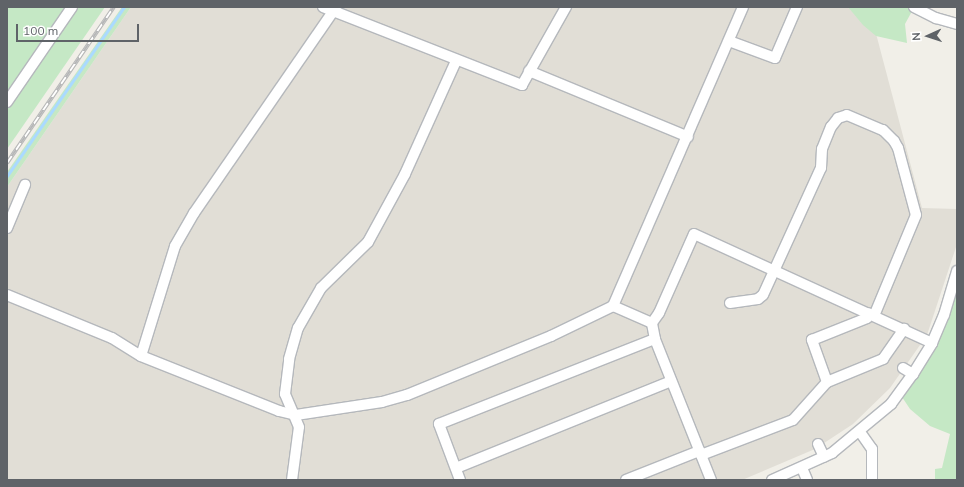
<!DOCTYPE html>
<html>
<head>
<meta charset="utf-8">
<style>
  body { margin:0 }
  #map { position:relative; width:964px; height:487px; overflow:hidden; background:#f1efe8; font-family:Mulish,sans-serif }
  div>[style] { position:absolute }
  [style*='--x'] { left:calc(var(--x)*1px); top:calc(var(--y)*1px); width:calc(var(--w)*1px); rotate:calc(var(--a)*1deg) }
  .education>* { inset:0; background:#e1ded6 }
  .green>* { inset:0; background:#c5e8c5 }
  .stream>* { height:2.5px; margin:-1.25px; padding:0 1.25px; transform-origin:1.25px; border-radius:1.25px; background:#aadaff }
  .roads { filter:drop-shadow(1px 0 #b5b8bc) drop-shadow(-1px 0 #b5b8bc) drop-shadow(0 1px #b5b8bc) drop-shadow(0 -1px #b5b8bc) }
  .minor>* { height:10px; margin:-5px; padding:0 5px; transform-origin:5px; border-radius:5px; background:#fff }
  .rail>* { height:4px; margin-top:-2px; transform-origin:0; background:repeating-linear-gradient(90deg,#fff 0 8px,#b6b7b8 0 16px); box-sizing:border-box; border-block:1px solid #b6b7b8 }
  span { translate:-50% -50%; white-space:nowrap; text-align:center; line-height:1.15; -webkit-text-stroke:3.5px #fff; paint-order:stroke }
  .frame { position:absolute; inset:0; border:8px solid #5f6368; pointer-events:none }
  .north { position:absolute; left:908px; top:16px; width:40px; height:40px; -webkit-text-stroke:3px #fff; paint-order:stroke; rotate:267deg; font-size:11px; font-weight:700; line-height:16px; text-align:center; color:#5f6368 }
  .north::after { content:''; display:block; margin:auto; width:14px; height:18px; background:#5f6368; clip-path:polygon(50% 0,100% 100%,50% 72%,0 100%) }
  .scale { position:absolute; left:16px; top:24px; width:123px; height:18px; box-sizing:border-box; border:2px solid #5f6368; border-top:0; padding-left:5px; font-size:12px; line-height:14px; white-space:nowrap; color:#5f6368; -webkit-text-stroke:3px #fff; paint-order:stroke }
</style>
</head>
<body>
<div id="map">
  <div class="education">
    <div style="clip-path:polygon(131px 7px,869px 7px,922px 208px,957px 209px,957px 244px,927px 335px,890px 388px,853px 424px,815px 449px,742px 480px,7px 480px,7px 187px)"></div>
  </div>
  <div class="green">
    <div style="clip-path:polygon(7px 7px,105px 7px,7px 149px)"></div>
    <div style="clip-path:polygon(122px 7px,131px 7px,7px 187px,7px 172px)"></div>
    <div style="clip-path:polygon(848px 7px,910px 7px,911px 13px,905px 24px,907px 43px,876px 36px,863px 25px)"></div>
    <div style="clip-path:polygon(957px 283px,957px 480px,935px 480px,935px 469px,942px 468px,950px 434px,930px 426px,910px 409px,902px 397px)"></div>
  </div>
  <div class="stream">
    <div style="--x:7;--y:176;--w:206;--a:-55.3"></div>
  </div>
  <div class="roads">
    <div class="minor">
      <div style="--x:323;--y:7;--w:214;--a:21.4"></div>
      <div style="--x:522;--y:85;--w:90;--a:-60.6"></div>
      <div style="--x:914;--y:7;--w:25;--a:27"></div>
      <div style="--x:936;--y:18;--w:22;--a:16"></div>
      <div style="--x:729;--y:41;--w:49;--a:20.3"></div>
      <div style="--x:775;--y:58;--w:56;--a:-66.7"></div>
      <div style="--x:529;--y:71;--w:172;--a:22.5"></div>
      <div style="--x:7;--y:102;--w:115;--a:-55.6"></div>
      <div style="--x:7;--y:228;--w:47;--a:-67.3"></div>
      <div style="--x:7;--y:295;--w:113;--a:22.3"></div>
      <div style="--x:112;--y:338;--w:34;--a:32"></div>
      <div style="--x:141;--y:356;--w:149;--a:21.7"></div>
      <div style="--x:279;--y:411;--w:17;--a:13"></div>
      <div style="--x:296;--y:415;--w:87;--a:-8.6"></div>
      <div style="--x:382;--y:402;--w:26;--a:-16"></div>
      <div style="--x:407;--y:395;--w:156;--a:-22.3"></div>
      <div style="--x:551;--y:336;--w:69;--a:-25.8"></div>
      <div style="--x:730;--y:303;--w:28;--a:-8"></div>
      <div style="--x:758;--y:299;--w:6;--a:-39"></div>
      <div style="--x:763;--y:295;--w:140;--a:-65.5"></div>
      <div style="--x:821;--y:168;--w:19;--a:-87"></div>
      <div style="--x:822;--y:149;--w:24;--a:-68"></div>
      <div style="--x:831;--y:127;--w:11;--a:-52"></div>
      <div style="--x:838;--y:118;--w:9;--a:-18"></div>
      <div style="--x:847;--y:115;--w:39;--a:23"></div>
      <div style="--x:883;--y:130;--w:16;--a:45"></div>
      <div style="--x:894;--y:141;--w:8;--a:60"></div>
      <div style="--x:898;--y:148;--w:69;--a:75"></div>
      <div style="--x:916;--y:215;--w:109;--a:112.6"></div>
      <div style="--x:652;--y:323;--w:12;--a:-55"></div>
      <div style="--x:659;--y:313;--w:86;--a:-66.1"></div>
      <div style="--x:694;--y:234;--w:262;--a:24.6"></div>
      <div style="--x:141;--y:356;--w:115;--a:-72.8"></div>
      <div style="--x:175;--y:246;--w:38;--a:-60"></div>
      <div style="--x:194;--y:213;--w:250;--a:-55.4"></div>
      <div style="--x:903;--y:368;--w:12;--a:31"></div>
      <div style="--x:827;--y:382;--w:45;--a:-109.7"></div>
      <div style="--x:812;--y:340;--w:59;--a:-21.8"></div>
      <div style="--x:867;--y:318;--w:5;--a:-68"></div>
      <div style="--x:860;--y:432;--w:21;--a:55"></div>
      <div style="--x:872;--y:449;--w:31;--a:90"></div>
      <div style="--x:818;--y:444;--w:14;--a:65"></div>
      <div style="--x:701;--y:455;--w:98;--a:-20.8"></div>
      <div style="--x:793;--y:420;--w:51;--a:-48.2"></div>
      <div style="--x:827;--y:382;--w:61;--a:-22.3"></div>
      <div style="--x:883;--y:359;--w:37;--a:-55"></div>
      <div style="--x:456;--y:468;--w:232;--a:-22"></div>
      <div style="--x:802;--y:468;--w:13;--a:67"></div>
      <div style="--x:292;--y:480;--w:53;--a:-82.5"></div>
      <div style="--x:299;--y:427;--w:36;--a:-113"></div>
      <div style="--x:285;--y:394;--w:35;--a:-83"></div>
      <div style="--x:289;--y:359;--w:32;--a:-74"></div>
      <div style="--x:298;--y:328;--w:46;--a:-60.1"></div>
      <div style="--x:321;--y:288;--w:66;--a:-44.4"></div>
      <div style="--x:368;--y:242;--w:77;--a:-61.4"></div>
      <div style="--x:405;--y:174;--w:124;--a:-65.7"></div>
      <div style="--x:460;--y:480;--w:60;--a:-110.6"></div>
      <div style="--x:439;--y:424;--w:232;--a:-21.5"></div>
      <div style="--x:626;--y:480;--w:79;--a:-21.7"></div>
      <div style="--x:711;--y:480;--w:152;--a:-111.7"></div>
      <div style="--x:655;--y:339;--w:16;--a:-101"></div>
      <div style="--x:652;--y:323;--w:43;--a:-156.4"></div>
      <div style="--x:613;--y:306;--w:326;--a:-66.5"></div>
      <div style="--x:772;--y:480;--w:66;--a:-24.2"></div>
      <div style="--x:832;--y:453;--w:77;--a:-39.7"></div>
      <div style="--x:891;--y:404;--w:37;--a:-54"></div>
      <div style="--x:913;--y:374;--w:36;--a:-58"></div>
      <div style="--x:932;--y:343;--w:30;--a:-67"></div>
      <div style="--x:944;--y:315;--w:46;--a:-73.5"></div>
    </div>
  </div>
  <div class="rail">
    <div style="--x:7;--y:163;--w:189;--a:-55.6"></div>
  </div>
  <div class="frame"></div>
  <div class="north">N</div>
  <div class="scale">100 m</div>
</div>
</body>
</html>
